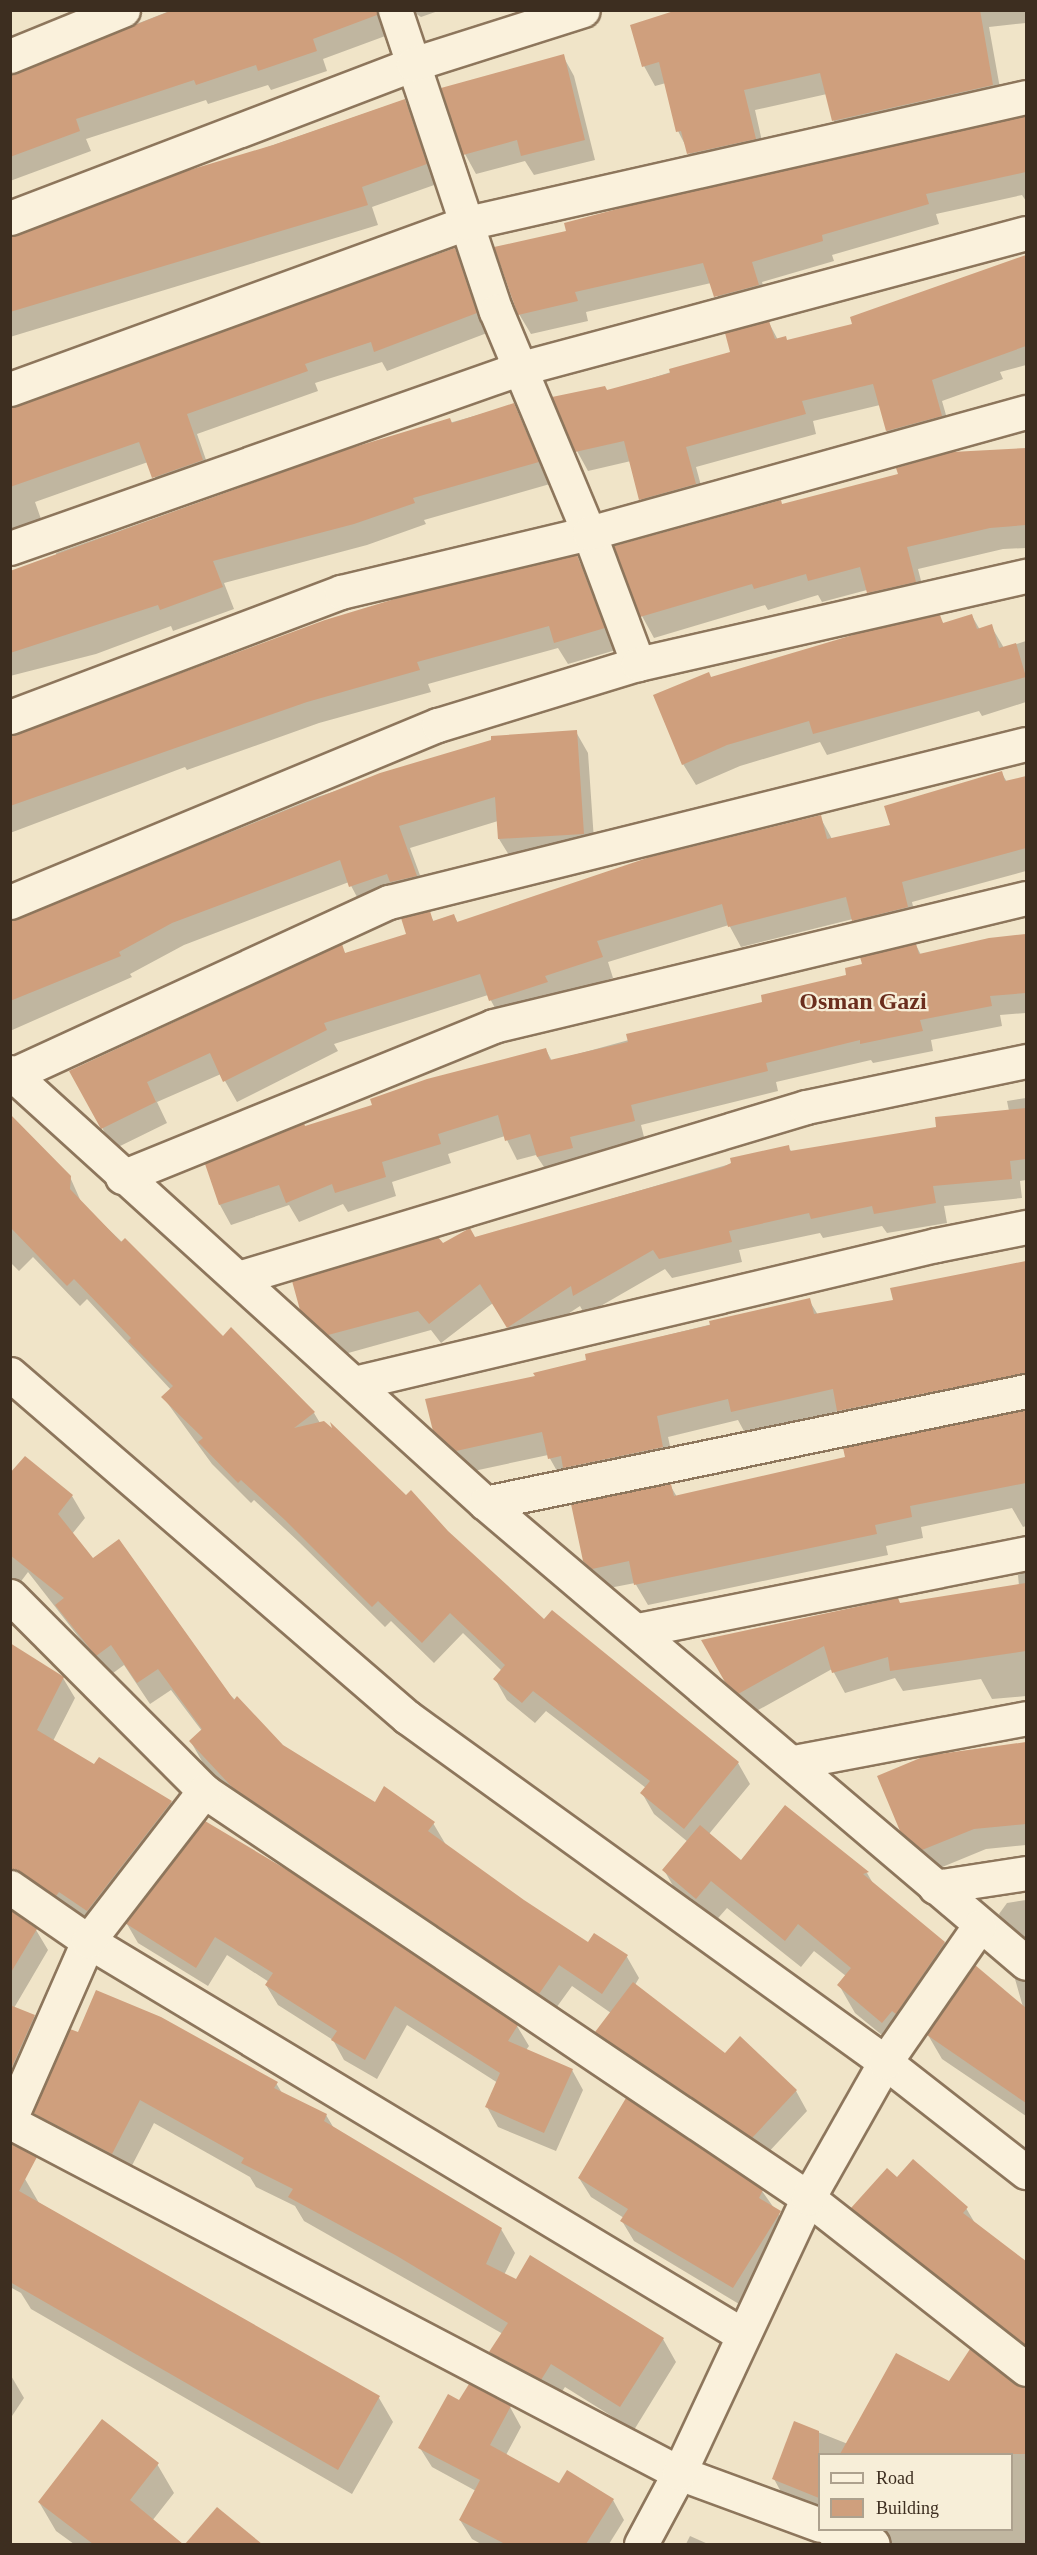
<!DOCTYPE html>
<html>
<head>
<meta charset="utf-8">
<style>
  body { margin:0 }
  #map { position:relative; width:1037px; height:2555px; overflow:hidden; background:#f0e4c8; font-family:Georgia,serif }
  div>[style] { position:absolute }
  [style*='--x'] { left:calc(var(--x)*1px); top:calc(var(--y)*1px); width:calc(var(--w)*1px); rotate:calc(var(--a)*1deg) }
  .shadow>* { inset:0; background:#0003 }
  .building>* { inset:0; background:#cf9f7d }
  .roads { filter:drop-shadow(2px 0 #8d765c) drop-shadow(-2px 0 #8d765c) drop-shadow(0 2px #8d765c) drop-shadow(0 -2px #8d765c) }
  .minor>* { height:33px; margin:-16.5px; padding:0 16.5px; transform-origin:16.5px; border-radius:16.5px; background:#faf1dc }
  span { translate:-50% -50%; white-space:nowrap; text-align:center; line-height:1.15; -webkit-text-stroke:4.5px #f7eed8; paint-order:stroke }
  .district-label { font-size:24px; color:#6b2e1e; font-weight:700 }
  .frame { position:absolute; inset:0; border:12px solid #3d2e20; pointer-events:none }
  .legend { position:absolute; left:818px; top:2453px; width:195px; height:78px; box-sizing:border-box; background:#f7eed8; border:2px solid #ada18e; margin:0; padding:8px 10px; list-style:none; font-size:18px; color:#3d2e20 }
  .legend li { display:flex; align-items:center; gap:12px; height:30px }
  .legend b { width:30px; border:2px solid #ada18e }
</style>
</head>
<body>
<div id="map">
  <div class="shadow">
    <div style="clip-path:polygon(172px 10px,441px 10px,421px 17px,412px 11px,388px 35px,323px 59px,327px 71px,271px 90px,268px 85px,208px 104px,206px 100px,86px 139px,91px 151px,10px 181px,10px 74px)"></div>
    <div style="clip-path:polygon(682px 10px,1026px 10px,1026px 23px,989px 27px,1003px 105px,845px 141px,834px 121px,827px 94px,755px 110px,766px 159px,700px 174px,678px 131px,666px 83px,655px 86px,644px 66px)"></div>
    <div style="clip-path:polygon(563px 56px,574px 76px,595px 160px,534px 175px,525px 161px,476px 174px,465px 154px)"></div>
    <div style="clip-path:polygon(404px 100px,416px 120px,437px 184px,372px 207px,378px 225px,10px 337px,10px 236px)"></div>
    <div style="clip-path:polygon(1026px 118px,1026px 201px,1022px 195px,936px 214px,939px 224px,832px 255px,834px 261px,762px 282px,769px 305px,727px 316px,711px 283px,586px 312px,588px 321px,531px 334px,519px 314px,568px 232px,640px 205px)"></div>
    <div style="clip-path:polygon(454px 249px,466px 269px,487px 333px,387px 371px,382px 362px,315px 383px,318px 391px,197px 434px,213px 480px,164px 497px,148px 462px,35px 502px,41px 519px,10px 530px,10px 407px)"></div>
    <div style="clip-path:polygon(1026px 259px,1026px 365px,1000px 372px,1003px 379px,942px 401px,952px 436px,899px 451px,887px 431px,880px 405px,813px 421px,816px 434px,696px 467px,706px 504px,652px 519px,641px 499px,631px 461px,588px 471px,577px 451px,607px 392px,732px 353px,769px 323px,778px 340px,787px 341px,854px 325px)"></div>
    <div style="clip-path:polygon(514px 405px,550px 484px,424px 520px,426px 524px,367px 545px,224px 583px,234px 609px,173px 631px,171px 626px,96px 654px,10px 676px,10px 575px,57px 557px,56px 553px,335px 455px)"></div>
    <div style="clip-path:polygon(1026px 449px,1026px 548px,1003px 549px,918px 569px,927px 604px,881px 614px,867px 590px,822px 602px,818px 595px,768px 610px,765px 605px,654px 638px,642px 616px,782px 505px,900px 475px,952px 454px)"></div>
    <div style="clip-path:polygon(576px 557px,589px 578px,616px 650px,568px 664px,558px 648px,428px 684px,431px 692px,319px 723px,187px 770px,185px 767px,10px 833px,10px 746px)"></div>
    <div style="clip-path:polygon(939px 616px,944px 625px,972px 616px,980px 630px,991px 626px,1004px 648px,1026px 641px,1026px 702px,982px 716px,979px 711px,827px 755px,820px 742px,740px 766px,696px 785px,683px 764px,711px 679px)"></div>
    <div style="clip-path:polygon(576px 732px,588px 753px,595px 855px,512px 860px,499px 839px,498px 821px,410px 848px,428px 897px,363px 908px,349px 882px,184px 945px,130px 974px,132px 977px,10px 1031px,10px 921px,317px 797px,493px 741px)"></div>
    <div style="clip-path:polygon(1001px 772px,1007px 782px,1026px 777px,1026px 871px,912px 902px,918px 928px,865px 940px,853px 919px,741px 947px,729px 925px,608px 962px,613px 978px,556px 996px,502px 1021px,488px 995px,334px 1044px,338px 1051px,237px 1102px,221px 1074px,157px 1102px,167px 1123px,114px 1149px,71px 1072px,341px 946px,346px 955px,408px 935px,429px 913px,434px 922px,454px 916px,458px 923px,820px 817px,832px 839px,891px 826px)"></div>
    <div style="clip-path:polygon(1026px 935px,1026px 1013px,1000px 1015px,1002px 1026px,931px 1040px,933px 1051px,873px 1063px,871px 1060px,776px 1082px,778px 1091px,641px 1125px,645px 1141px,581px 1157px,583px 1167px,550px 1176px,536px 1155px,517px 1160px,505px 1136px,448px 1154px,451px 1163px,392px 1182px,396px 1196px,348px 1212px,343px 1204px,299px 1222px,289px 1205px,231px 1225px,220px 1205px,207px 1164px,546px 1050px,552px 1061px,764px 1003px,848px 976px,864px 966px,916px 945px,921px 955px,990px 939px)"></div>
    <div style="clip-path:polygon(1026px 1098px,1026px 1180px,1020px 1181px,1022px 1198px,944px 1206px,947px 1223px,887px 1233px,882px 1226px,823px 1238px,820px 1233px,739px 1250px,742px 1262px,672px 1278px,665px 1269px,585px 1315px,580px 1306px,519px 1346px,493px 1303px,441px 1343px,431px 1330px,341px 1355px,313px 1329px,301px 1309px,442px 1245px,475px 1239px,788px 1147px,792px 1152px,938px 1128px,1009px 1111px,1007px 1101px)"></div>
    <div style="clip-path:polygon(10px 1116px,70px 1177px,82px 1204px,223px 1338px,314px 1413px,320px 1423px,544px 1621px,738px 1763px,750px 1784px,709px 1834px,742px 1862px,786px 1807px,867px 1873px,874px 1885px,944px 1942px,960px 1970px,899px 2049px,855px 2013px,839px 1985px,846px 1976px,814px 1951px,801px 1967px,727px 1908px,712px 1925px,680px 1898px,664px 1870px,688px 1842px,654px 1814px,642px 1793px,646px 1788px,546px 1711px,535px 1723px,507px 1700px,495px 1679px,502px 1671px,463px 1633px,434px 1663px,391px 1621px,385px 1627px,299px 1542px,254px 1500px,251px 1503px,212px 1464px,163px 1397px,171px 1390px,87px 1299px,80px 1306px,33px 1257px,19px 1271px,10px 1262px)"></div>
    <div style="clip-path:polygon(1026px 1263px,1026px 1374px,898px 1398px,901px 1421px,851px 1432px,839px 1411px,745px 1433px,738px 1420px,668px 1437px,675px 1468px,562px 1480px,548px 1455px,469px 1472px,447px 1452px,434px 1430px,537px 1377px,588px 1361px,587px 1355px,809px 1300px,818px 1315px,895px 1301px,892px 1289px)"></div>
    <div style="clip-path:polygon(1026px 1410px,1026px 1526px,1023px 1527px,1012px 1508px,921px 1527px,923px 1538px,886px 1546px,888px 1555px,648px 1605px,635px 1583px,604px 1589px,584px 1561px,670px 1485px,677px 1497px,846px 1458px,845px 1449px)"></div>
    <div style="clip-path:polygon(25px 1458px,72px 1496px,85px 1518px,72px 1534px,93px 1560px,282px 1746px,376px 1804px,433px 1823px,446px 1845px,523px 1901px,588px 1944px,627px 1957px,639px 1978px,635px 1985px,725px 2055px,796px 2091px,807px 2111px,764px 2157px,608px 2051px,596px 2032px,611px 2013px,572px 1986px,551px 2015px,246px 1809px,203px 1763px,191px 1742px,202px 1731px,171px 1690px,150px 1704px,124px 1665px,109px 1676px,28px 1572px,19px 1584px,10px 1577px,10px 1476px)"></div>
    <div style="clip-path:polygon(1026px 1572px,1026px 1696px,992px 1699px,981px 1679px,903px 1691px,895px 1678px,845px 1693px,832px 1669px,751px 1714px,738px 1703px,703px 1641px,1019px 1586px,1018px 1575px)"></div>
    <div style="clip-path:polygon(63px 1678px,75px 1698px,53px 1741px,95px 1766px,99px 1759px,171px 1802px,183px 1822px,99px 1931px,10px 1893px,10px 1712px)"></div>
    <div style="clip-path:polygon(1026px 1744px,1026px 1845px,986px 1849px,935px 1870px,913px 1852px,901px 1830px,925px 1758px)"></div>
    <div style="clip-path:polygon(288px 1872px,517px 2026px,529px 2046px,526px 2050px,572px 2070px,583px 2090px,556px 2151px,498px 2127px,487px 2107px,498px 2083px,407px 2025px,377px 2079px,344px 2060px,333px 2040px,278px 2005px,266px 1985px,269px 1982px,227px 1955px,208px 1986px,138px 1943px,127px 1924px)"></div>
    <div style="clip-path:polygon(1026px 1900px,1026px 1950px,1013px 1938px,999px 1914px,1007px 1903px)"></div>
    <div style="clip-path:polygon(10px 1910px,36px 1930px,48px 1950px,14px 2008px,34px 2016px,46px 2036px,10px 2093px)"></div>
    <div style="clip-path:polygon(1015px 1979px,1026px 1981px,1026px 2116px,942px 2059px,928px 2035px,1023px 2007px)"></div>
    <div style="clip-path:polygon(276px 2083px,282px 2093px,326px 2115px,335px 2130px,501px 2229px,515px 2253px,504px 2275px,663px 2339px,676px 2362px,634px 2430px,565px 2387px,555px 2402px,504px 2376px,491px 2352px,503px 2334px,304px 2221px,295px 2206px,256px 2187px,250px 2177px,154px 2123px,126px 2177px,51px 2138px,37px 2114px,47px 2096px)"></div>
    <div style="clip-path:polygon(10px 2171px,25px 2179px,39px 2203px,379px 2398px,393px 2422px,352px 2494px,31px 2309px,21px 2293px,10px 2287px)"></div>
    <div style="clip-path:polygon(579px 2178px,762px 2191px,791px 2232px,744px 2307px,634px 2241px,622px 2221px,624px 2218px,591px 2197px)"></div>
    <div style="clip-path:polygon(897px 2179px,966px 2208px,976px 2225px,1026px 2266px,1026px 2356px,865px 2229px,853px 2208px)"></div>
    <div style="clip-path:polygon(971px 2351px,1026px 2388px,1026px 2544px,894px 2544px,857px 2530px,1012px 2530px,1012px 2454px,820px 2454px,820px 2514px,786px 2501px,774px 2479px,795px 2423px,848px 2444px,949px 2383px)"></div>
    <div style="clip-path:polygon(10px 2374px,24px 2398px,10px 2419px)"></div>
    <div style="clip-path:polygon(460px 2402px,510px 2407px,521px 2427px,506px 2455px,559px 2485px,613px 2500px,624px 2520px,609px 2544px,481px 2544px,472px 2539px,460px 2520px,476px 2491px,432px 2467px,420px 2448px)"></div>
    <div style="clip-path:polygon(157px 2464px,174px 2493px,152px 2521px,180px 2544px,74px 2544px,56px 2531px,39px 2502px)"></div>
    <div style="clip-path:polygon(217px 2509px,260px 2544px,187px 2544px)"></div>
    <div style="clip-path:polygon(690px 2536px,708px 2544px,686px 2544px)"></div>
  </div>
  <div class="building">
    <div style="clip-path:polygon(173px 10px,377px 10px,377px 15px,313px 39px,317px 51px,258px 71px,256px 65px,196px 85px,194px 80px,76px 119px,80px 131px,10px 157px,10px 74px)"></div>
    <div style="clip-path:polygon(677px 10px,980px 10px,993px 85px,832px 121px,820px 73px,744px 90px,756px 139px,687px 154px,681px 131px,676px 132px,659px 62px,642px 67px,630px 25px)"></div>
    <div style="clip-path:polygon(564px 54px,585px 140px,521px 156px,517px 140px,463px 155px,441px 88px)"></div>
    <div style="clip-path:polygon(405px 99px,427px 164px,362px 187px,368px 205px,10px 312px,10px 236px,183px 172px,273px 145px)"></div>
    <div style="clip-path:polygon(1026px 116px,1026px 172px,926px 194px,929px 204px,822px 235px,823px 241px,752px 262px,759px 285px,714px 297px,703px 263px,575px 292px,578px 301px,518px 315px,494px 247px,566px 231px,564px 223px,640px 203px)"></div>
    <div style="clip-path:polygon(455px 248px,477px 313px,374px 352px,371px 342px,305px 364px,308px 371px,187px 414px,203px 460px,152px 478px,139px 442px,10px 487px,10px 407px)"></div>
    <div style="clip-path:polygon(1026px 255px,1026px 346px,932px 380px,942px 416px,886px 431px,873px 384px,802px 401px,806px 414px,686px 447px,696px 484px,639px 500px,624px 441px,575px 452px,552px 397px,605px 386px,607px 390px,670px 373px,669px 369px,730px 352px,725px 333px,769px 321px,775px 339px,786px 336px,787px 340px,852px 324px,850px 317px)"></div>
    <div style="clip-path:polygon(514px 403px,539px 462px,413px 498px,415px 503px,354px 524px,213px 561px,223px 587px,160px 610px,158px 605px,10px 653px,10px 571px,335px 453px,450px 418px,452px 423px)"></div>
    <div style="clip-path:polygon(1026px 448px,1026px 525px,990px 528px,907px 547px,916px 582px,867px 593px,860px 567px,808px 581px,806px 574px,754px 589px,752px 584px,640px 617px,614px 546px,781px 500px,782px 504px,898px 474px,896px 468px,952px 452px)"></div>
    <div style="clip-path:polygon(577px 555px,605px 628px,554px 643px,549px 626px,417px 662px,420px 670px,307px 702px,10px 806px,10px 736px,325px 620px,398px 598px)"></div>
    <div style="clip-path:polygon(972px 614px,977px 629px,992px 624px,999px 648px,1016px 643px,1026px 677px,813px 734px,809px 721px,727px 745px,682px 765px,653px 695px,709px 672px,711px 677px,863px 632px,940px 615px,943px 623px)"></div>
    <div style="clip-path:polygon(577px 730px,584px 834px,498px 839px,495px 797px,399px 826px,417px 876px,390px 882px,387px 874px,349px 887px,340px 860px,172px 923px,119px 952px,121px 956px,10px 1001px,10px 920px,380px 773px,491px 740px,491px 736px)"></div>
    <div style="clip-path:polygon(1002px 771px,1005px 781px,1026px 776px,1026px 848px,902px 882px,908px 907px,852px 921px,846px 897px,728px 927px,722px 904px,597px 941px,603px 957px,545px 976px,548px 982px,489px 1001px,480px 974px,324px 1023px,327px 1030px,223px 1082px,210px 1053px,147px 1082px,156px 1102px,101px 1129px,69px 1071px,342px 944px,345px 953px,406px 934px,401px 918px,430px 911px,433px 921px,454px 914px,457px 922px,650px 857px,821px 815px,827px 839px,890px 825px,884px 806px)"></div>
    <div style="clip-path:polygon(1026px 934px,1026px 993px,990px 996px,992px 1006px,920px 1020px,923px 1031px,860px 1044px,860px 1040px,766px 1063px,768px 1071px,631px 1105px,635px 1121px,570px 1137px,573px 1148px,537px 1157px,530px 1134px,505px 1141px,498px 1115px,438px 1134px,441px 1144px,382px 1162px,386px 1177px,335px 1193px,332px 1184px,286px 1203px,279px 1185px,219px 1205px,205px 1164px,304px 1123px,305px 1126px,372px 1105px,370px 1099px,427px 1079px,546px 1048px,550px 1060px,628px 1042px,626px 1034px,762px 1002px,761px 995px,846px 975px,845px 968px,862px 964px,860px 957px,916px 944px,919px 954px,989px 938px)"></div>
    <div style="clip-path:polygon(1026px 1108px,1026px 1159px,1010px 1161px,1012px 1179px,933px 1186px,936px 1203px,874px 1214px,872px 1206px,811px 1219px,809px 1213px,729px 1231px,732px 1242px,659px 1259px,653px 1250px,573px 1296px,571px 1286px,507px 1328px,480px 1284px,429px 1324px,418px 1311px,328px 1335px,300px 1310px,292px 1281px,438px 1237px,443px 1243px,470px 1228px,475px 1237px,723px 1167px,731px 1163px,730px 1158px,789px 1145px,790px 1151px,936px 1127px,935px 1117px)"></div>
    <div style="clip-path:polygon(10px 1114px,71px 1176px,70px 1189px,121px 1242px,125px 1238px,223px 1336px,231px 1327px,315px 1412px,294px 1428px,324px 1421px,332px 1428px,330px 1422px,406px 1495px,411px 1490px,448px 1531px,544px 1619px,552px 1610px,739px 1762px,684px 1829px,640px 1793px,650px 1781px,533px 1691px,522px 1703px,493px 1679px,505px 1665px,450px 1613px,422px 1643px,378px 1601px,372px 1607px,285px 1520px,241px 1480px,238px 1483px,198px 1442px,203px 1438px,161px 1397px,173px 1386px,128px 1341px,131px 1338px,74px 1279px,67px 1286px,10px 1227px)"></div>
    <div style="clip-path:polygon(1026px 1261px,1026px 1373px,837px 1411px,833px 1389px,731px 1412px,728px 1399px,657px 1416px,663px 1447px,563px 1468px,561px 1456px,548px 1459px,542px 1432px,456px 1451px,433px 1431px,425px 1399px,535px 1376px,533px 1373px,586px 1360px,585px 1354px,710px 1325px,709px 1321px,810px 1298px,814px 1314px,893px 1300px,890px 1288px)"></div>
    <div style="clip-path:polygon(1026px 1410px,1026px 1483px,910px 1506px,912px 1517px,875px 1525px,877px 1534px,634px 1585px,629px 1561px,592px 1569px,583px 1561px,571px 1504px,671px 1484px,674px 1496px,845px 1457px,843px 1448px)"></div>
    <div style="clip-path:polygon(25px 1456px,73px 1495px,58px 1514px,93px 1558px,119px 1539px,234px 1700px,237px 1696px,283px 1745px,375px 1802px,384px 1786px,435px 1822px,428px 1831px,524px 1900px,588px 1942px,594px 1933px,628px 1955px,602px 1994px,559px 1965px,539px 1994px,232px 1787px,189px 1741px,202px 1729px,158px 1669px,137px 1683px,111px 1645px,96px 1656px,55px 1605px,64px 1598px,10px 1555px,10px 1473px)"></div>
    <div style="clip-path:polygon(1026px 1583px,1026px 1651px,890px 1671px,888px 1657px,832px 1673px,824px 1646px,738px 1694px,725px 1682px,701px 1640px,898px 1598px,900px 1603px)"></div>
    <div style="clip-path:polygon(10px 1643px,64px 1677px,37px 1730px,94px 1764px,99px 1757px,172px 1801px,87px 1911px,59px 1892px,56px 1896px,10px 1868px)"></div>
    <div style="clip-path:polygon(1026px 1742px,1026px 1824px,974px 1829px,922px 1850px,900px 1831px,877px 1776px,925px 1756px)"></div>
    <div style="clip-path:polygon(785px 1805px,869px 1872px,863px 1874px,945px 1942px,896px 2014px,892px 2011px,882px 2023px,837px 1985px,851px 1968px,798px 1924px,785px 1941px,711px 1881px,696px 1899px,662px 1870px,700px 1825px,741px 1860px)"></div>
    <div style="clip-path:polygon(205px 1821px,289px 1871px,518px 2025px,508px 2041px,573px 2069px,544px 2133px,485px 2107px,500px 2073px,395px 2006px,365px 2060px,331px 2040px,337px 2031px,265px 1985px,273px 1973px,215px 1937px,196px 1968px,125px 1923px)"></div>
    <div style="clip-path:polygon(10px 1910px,37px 1929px,10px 1974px)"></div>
    <div style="clip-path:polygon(975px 1965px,1026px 2008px,1026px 2103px,927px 2035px)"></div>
    <div style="clip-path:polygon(633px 1982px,725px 2053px,740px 2036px,797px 2090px,752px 2138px,595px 2032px)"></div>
    <div style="clip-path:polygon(96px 1990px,161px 2017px,278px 2082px,274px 2088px,327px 2114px,324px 2121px,502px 2228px,486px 2264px,516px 2279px,530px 2255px,664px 2338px,620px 2407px,551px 2364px,541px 2380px,489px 2352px,508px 2323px,397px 2256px,288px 2197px,293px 2189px,241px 2163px,244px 2158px,140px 2100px,112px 2154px,33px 2113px,70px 2029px,78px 2032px)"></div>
    <div style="clip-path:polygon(10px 2005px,35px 2015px,10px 2071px)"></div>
    <div style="clip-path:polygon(626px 2098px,763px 2190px,759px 2198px,781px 2211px,733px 2288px,620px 2221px,628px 2209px,578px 2178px)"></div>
    <div style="clip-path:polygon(10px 2143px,37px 2157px,19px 2191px,380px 2396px,338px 2470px,10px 2282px)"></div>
    <div style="clip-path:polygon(913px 2159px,968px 2207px,963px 2213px,1026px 2261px,1026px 2346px,851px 2208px,887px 2168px,897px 2177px)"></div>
    <div style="clip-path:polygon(970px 2349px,1014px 2384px,1026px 2387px,1026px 2454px,840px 2454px,896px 2353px,949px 2381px)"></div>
    <div style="clip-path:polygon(469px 2384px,511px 2406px,490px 2445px,559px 2483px,567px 2470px,614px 2499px,586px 2544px,505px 2544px,459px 2520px,480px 2480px,418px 2448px,448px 2394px,459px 2400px)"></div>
    <div style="clip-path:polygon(102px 2419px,159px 2463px,130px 2500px,183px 2544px,93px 2544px,38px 2502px)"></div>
    <div style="clip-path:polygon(794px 2421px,819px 2431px,819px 2498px,772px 2479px)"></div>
    <div style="clip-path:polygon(217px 2507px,262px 2544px,185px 2544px)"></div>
  </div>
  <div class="roads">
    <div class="minor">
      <div style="--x:395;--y:10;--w:317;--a:71.5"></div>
      <div style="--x:496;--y:311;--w:241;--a:67.3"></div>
      <div style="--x:589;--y:533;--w:140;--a:69.5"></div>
      <div style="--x:10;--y:56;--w:122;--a:-22.2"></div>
      <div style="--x:10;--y:218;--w:431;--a:-20.9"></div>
      <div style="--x:413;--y:64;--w:178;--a:-17.6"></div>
      <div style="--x:10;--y:389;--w:486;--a:-20"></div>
      <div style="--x:467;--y:223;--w:573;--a:-12.7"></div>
      <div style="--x:10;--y:548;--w:539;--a:-19.41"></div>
      <div style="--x:518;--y:369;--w:526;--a:-14.99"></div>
      <div style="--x:10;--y:717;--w:354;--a:-20.7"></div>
      <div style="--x:341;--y:592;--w:255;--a:-13.4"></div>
      <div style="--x:589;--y:533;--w:453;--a:-15.5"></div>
      <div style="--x:10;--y:902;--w:463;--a:-22.5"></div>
      <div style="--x:438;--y:725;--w:209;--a:-17"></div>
      <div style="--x:638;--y:664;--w:398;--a:-12.8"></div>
      <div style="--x:10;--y:1072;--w:641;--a:42.22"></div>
      <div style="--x:485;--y:1503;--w:710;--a:40.37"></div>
      <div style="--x:10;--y:1076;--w:417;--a:-24.7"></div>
      <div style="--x:389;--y:902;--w:656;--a:-13.93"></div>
      <div style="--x:122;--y:1177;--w:401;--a:-22.1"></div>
      <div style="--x:493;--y:1026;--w:548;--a:-13.5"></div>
      <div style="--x:238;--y:1278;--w:593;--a:-16.75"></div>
      <div style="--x:806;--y:1107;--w:225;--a:-11.8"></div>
      <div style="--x:10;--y:1374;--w:525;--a:40.83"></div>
      <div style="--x:407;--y:1717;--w:589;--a:35.82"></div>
      <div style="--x:885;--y:2062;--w:179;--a:38"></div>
      <div style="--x:354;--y:1383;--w:598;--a:-13.34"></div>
      <div style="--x:936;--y:1245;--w:92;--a:-11.3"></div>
      <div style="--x:485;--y:1503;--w:552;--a:-11.7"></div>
      <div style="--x:10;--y:1596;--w:275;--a:45.1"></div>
      <div style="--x:204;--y:1791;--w:728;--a:33.97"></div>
      <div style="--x:808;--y:2198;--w:277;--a:38.1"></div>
      <div style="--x:638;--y:1630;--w:396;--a:-11.2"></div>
      <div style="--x:794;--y:1762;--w:236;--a:-10.7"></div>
      <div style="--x:10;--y:1887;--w:95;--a:34.7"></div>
      <div style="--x:88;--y:1941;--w:762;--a:31.04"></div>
      <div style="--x:935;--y:1887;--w:92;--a:-8.7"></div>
      <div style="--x:10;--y:2119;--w:194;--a:-66.3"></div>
      <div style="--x:88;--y:1941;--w:190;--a:-52.3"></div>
      <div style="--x:10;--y:2122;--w:755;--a:27.68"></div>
      <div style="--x:679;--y:2473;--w:150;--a:20.2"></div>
      <div style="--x:832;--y:2530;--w:43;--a:18.9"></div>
      <div style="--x:641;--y:2544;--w:81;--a:-61.8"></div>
      <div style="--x:679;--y:2473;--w:304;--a:-64.9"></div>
      <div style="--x:808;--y:2198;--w:156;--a:-60.5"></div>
      <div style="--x:885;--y:2062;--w:165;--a:-55.3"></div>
    </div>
  </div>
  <div class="district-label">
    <span style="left:863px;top:1002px">Osman Gazi</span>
  </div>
  <div class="frame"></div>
  <ul class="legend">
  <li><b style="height:8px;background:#faf1dc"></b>Road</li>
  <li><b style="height:16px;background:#cf9f7d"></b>Building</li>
  </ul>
</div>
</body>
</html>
